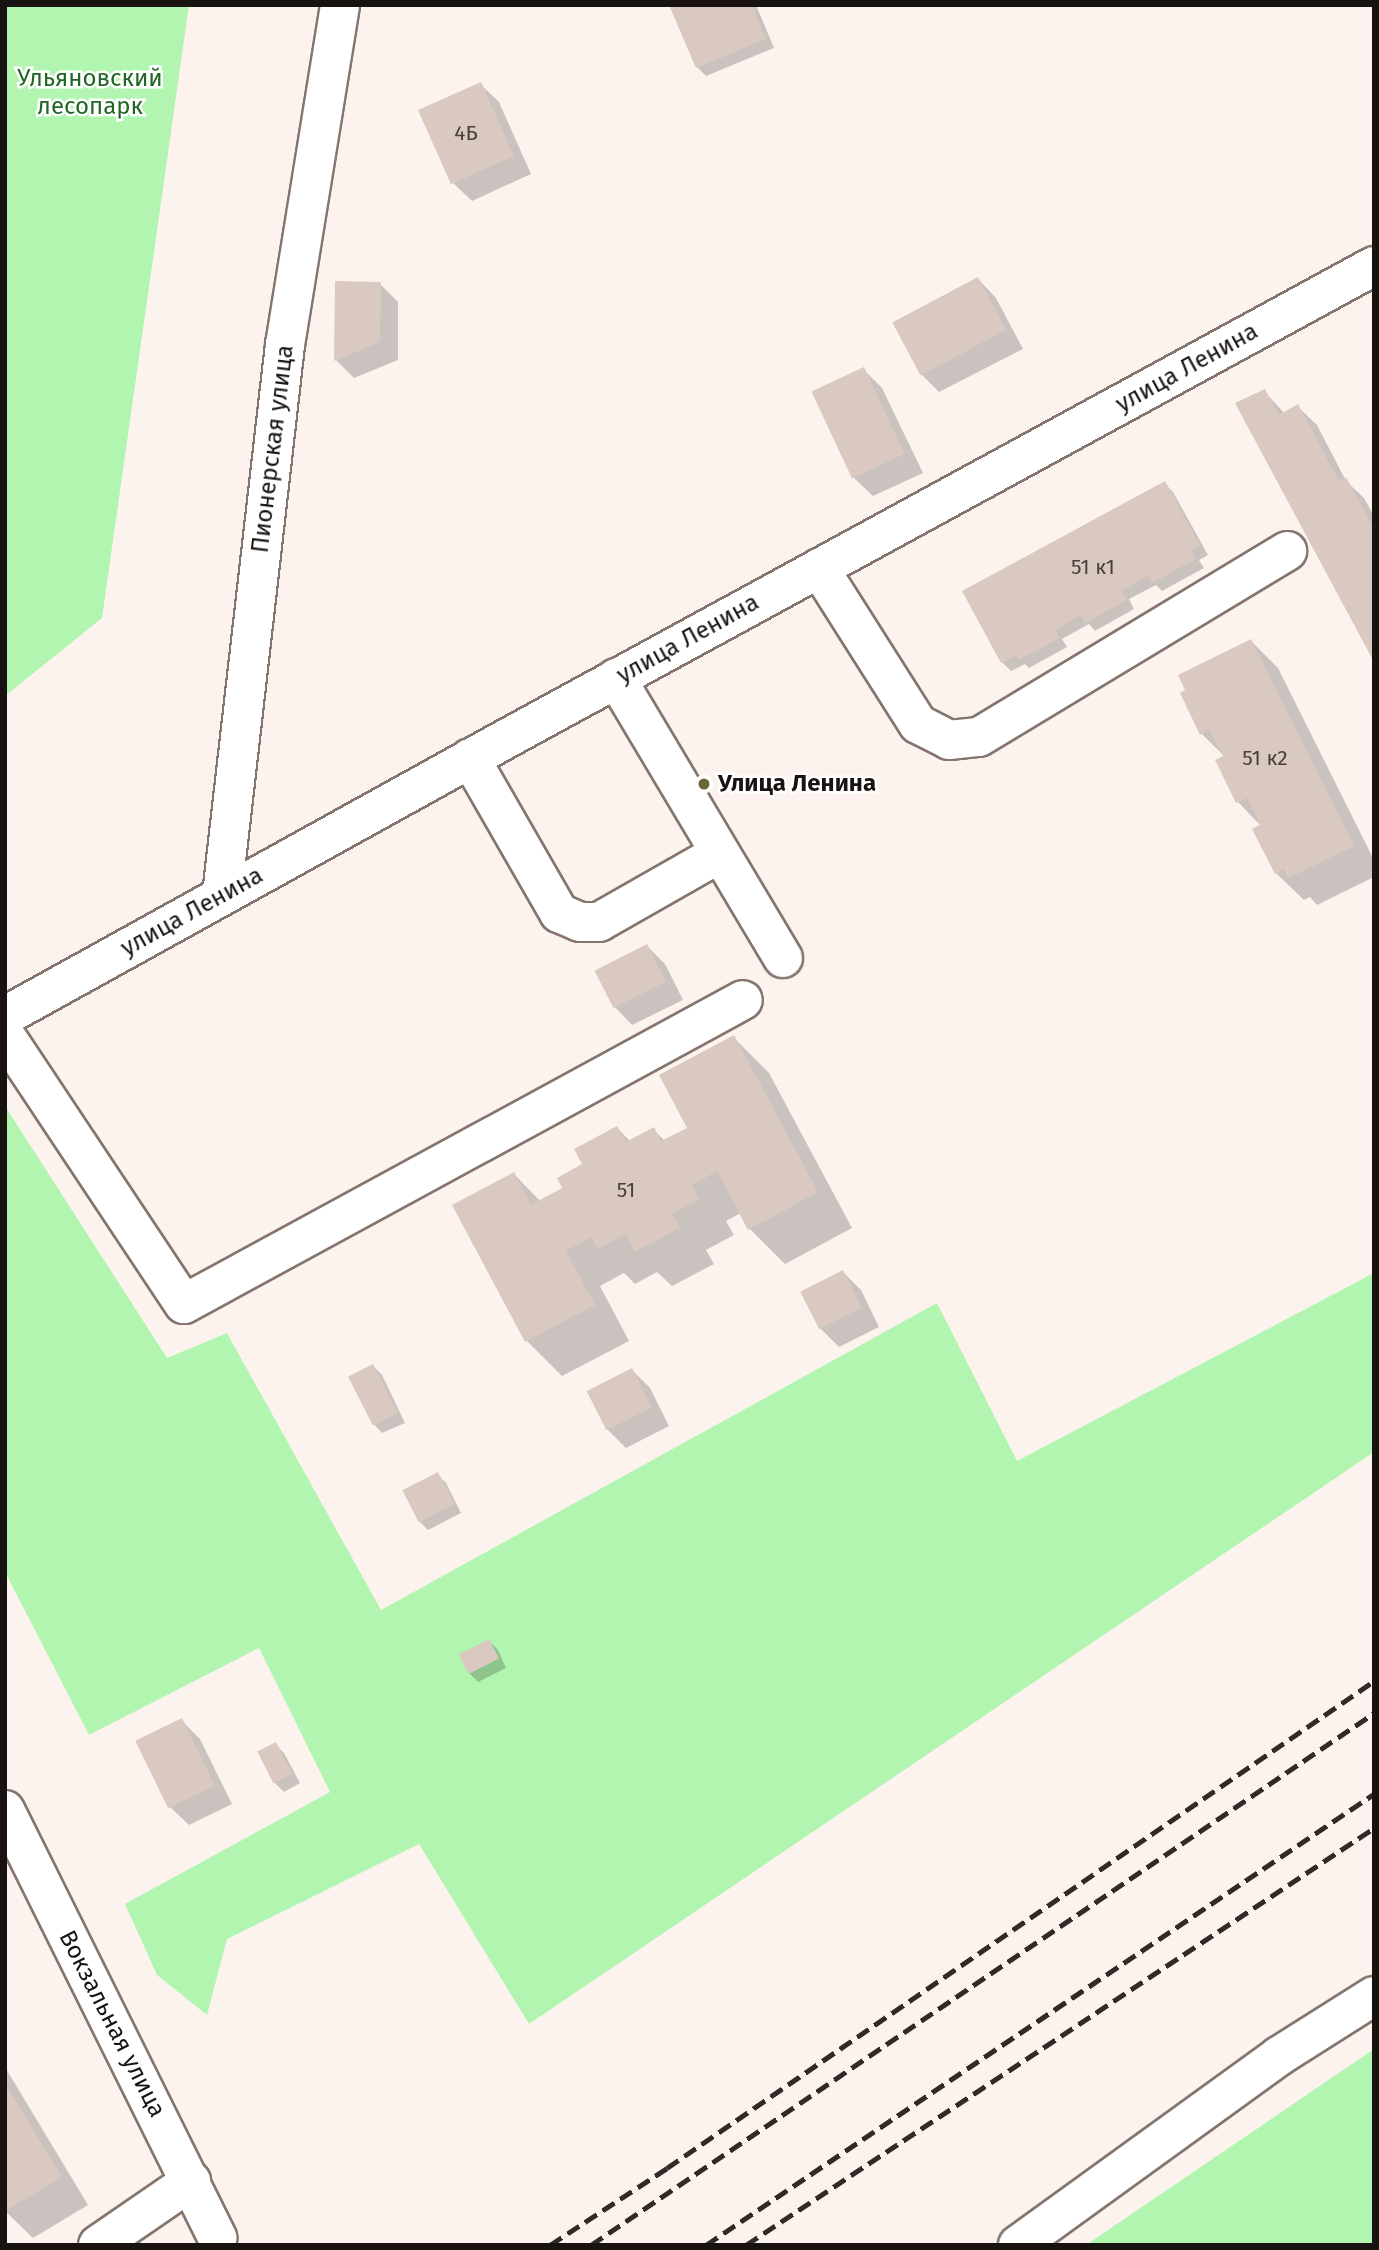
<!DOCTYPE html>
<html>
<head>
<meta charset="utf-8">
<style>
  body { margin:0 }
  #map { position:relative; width:1379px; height:2250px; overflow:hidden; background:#fdf3ee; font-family:"Fira Sans",sans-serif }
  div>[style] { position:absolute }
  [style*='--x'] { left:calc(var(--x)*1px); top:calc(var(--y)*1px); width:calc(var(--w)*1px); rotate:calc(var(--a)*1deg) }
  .green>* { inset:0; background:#b2f5b0 }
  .shadow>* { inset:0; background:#0003 }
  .building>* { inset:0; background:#d9c9c1; transform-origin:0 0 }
  .roads { filter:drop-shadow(2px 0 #84756e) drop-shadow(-2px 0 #84756e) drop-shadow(0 2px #84756e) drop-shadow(0 -2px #84756e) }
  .minor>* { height:38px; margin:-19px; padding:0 19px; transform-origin:19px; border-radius:19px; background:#fff }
  .rail>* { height:5px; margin-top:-2.5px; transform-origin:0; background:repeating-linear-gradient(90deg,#302b27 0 14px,transparent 0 21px) }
  .dots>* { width:19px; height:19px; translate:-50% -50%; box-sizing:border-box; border:4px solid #fff; border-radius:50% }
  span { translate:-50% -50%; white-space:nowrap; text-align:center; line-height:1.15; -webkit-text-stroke:5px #fff; paint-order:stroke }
  .number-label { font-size:21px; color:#48403c }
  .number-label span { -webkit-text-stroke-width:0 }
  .park-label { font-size:24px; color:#216624 }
  .street-label { font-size:24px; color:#181310 }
  .poi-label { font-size:24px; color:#181310; font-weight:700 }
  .left { translate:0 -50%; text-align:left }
  .frame { position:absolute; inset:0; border:7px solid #181310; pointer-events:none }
</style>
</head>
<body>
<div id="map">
  <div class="green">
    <div style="clip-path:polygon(5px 5px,189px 5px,102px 618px,5px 696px)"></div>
    <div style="clip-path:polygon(5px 1106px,167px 1358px,227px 1333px,381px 1610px,937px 1303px,1017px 1461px,1374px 1273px,1374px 1452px,529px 2024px,419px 1844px,227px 1939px,207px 2015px,157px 1975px,125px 1904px,330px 1792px,259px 1648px,89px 1735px,5px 1572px)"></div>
    <div style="clip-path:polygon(1374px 2049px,1374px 2245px,1086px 2245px)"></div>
  </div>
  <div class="shadow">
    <div style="clip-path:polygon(671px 5px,756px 5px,774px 48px,706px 76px,697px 67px)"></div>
    <div style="clip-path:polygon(480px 84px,499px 102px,531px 174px,472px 201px,453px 183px)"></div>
    <div style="clip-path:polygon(978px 279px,996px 298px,1023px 349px,939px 392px,920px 373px,894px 322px)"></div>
    <div style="clip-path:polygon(380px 284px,398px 302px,398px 360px,354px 378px,336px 360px)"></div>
    <div style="clip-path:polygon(864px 370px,882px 388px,923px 473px,873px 496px,854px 478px)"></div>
    <div style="clip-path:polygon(1264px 391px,1285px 414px,1298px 407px,1317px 425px,1346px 481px,1364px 498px,1374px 516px,1374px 658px)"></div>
    <div style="clip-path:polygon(1164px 483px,1173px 492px,1208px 555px,1199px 560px,1204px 568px,1162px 591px,1156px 585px,1129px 599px,1134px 609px,1095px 631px,1089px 624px,1062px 639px,1067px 647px,1029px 668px,1025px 664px,1011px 671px,1002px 662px)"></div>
    <div style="clip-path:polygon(1251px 641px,1278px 668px,1374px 860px,1374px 877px,1317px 905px,1310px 897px,1304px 900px,1276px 873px,1261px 826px,1238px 802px,1217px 761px,1225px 757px,1202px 734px)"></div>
    <div style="clip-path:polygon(647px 946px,665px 964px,683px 1000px,632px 1025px,614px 1006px)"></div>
    <div style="clip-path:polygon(734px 1038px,769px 1073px,852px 1228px,785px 1264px,750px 1229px,741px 1213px,726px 1221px,734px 1235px,706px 1250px,714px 1264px,672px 1286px,657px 1272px,635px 1284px,624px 1273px,600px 1286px,629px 1341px,562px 1376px,527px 1341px,514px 1174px,541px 1202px,564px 1189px,617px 1128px,630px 1141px,653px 1129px,665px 1141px,690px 1129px)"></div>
    <div style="clip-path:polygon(843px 1272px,861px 1290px,879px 1327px,839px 1347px,820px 1328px)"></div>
    <div style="clip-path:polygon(373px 1366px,382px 1375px,405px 1423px,382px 1433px,374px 1424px)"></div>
    <div style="clip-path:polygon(632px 1370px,650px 1388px,669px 1426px,626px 1448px,607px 1429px)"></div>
    <div style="clip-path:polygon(437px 1474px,446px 1483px,461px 1513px,428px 1530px,419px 1521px)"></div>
    <div style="clip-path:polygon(489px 1641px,498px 1650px,506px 1668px,478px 1682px,469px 1673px)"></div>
    <div style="clip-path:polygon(181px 1720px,200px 1739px,232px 1804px,189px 1825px,170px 1807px)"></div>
    <div style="clip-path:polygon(275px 1744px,284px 1753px,300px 1783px,284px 1792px,275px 1783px)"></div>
    <div style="clip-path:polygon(5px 2067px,88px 2205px,33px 2238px,5px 2211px)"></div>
  </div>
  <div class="building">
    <div style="clip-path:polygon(669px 5px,752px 5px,766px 39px,696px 68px)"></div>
    <div style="left:481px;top:82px;width:81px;height:69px;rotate:66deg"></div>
    <div style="left:978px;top:277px;width:60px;height:97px;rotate:62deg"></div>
    <div style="clip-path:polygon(335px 281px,381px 282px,380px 342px,334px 361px)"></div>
    <div style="left:864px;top:367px;width:96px;height:58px;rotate:65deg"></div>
    <div style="clip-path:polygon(1265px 389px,1279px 415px,1298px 404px,1339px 481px,1346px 477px,1372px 525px,1374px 524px,1374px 662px,1235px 403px)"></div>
    <div style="clip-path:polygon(1165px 481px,1200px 545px,1191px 550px,1196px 559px,1152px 583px,1148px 576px,1121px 590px,1127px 600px,1085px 623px,1081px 615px,1055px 630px,1060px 638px,1019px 660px,1016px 655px,1001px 663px,962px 591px)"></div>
    <div style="clip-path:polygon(1251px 639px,1354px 846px,1288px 878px,1284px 869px,1275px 874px,1252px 829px,1260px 825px,1247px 798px,1236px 803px,1215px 760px,1223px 756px,1209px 730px,1200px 735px,1180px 693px,1185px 690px,1178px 675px)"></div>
    <div style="left:647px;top:944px;width:42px;height:59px;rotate:63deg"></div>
    <div style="clip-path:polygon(734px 1035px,818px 1192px,748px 1230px,717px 1171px,692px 1185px,699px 1199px,672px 1214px,680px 1228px,635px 1252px,626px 1234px,598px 1249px,591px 1237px,566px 1251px,595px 1305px,525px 1342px,452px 1205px,514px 1172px,531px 1205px,562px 1188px,557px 1178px,582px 1164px,574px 1149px,617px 1126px,626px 1142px,654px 1127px,661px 1141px,687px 1128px,659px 1075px)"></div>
    <div style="left:843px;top:1270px;width:42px;height:48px;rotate:63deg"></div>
    <div style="left:373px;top:1364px;width:55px;height:28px;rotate:63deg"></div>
    <div style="left:632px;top:1368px;width:44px;height:51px;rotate:63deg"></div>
    <div style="left:438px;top:1472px;width:36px;height:40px;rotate:63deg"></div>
    <div style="left:489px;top:1639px;width:22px;height:34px;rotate:63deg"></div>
    <div style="left:182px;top:1718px;width:75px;height:52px;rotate:64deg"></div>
    <div style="left:276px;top:1742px;width:36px;height:21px;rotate:63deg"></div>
    <div style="clip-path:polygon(5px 2083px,62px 2177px,5px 2211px)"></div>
  </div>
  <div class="roads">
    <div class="minor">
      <div style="--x:819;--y:568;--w:185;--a:57.6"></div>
      <div style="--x:918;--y:724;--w:35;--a:27"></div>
      <div style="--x:949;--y:740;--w:30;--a:-6"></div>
      <div style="--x:979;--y:737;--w:360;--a:-31.1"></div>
      <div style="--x:616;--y:678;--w:326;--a:59.2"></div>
      <div style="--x:470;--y:758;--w:179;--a:60.1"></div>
      <div style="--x:559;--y:913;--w:23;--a:23"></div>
      <div style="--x:580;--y:922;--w:19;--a:0"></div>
      <div style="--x:599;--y:922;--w:139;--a:-29.7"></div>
      <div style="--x:222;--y:895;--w:554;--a:-83.47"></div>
      <div style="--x:285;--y:345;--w:344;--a:-80.8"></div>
      <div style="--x:5;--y:1016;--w:558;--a:-28.95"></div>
      <div style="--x:493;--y:746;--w:1003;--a:-28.58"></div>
      <div style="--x:5;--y:1035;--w:323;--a:56.4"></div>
      <div style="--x:184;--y:1304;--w:636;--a:-28.54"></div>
      <div style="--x:5;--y:1810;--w:478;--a:63.6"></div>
      <div style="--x:98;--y:2245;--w:113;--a:-34.5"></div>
      <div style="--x:1018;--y:2245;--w:322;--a:-35.9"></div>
      <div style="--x:1279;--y:2056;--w:112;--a:-32.3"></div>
    </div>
  </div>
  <div class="rail">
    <div style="--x:550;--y:2245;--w:140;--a:-33.3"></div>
    <div style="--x:667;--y:2168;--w:858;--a:-34.56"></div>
    <div style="--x:591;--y:2245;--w:947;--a:-34.19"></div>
    <div style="--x:706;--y:2245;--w:806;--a:-34.03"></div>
    <div style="--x:746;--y:2245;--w:754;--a:-33.58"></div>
  </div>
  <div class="dots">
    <div style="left:704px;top:784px;background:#6b6633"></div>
  </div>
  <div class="number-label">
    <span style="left:466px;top:133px">4Б</span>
    <span style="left:1093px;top:567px">51 к1</span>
    <span style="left:1265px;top:758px">51 к2</span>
    <span style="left:626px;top:1190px">51</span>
  </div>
  <div class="park-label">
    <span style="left:90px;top:93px">Ульяновский<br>лесопарк</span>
  </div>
  <div class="street-label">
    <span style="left:1187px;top:368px;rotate:-29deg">улица Ленина</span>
    <span style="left:273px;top:449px;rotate:-83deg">Пионерская улица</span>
    <span style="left:688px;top:639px;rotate:-29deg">улица Ленина</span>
    <span style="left:192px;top:912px;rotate:-29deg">улица Ленина</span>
    <span style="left:112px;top:2024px;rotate:63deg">Вокзальная улица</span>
  </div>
  <div class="poi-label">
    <span class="left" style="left:718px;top:784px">Улица Ленина</span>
  </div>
  <div class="frame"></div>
</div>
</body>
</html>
